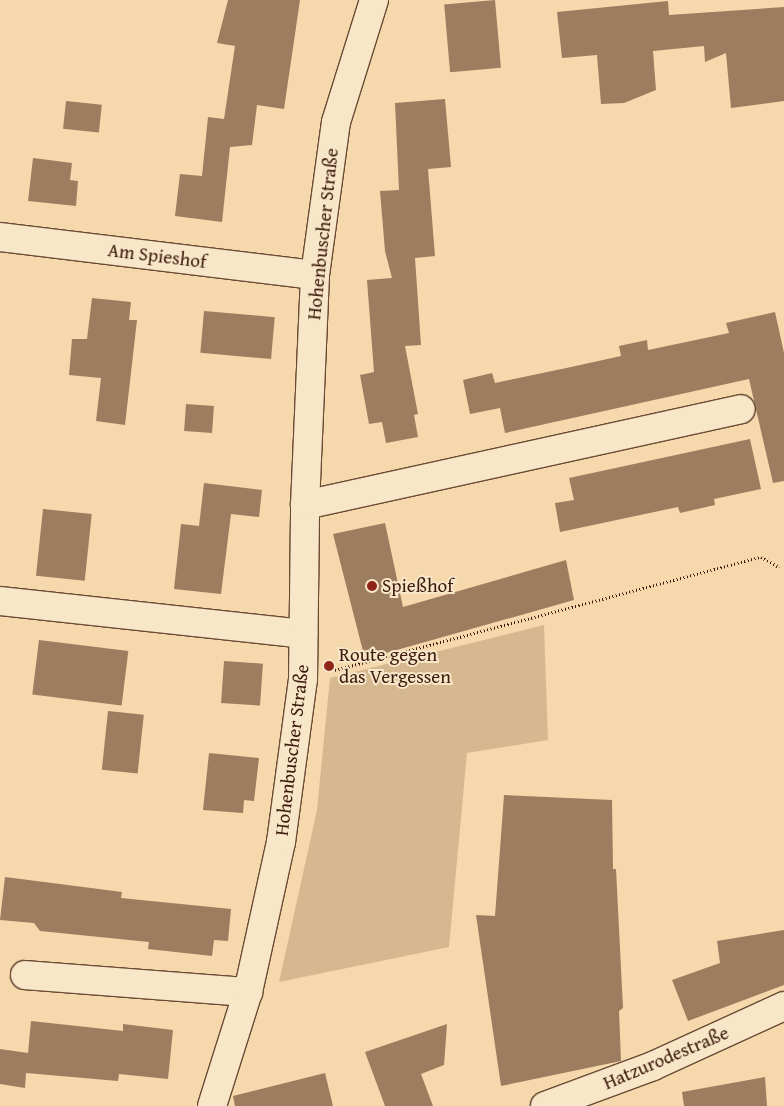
<!DOCTYPE html>
<html>
<head>
<meta charset="utf-8">
<style>
  body { margin:0 }
  #map { position:relative; width:784px; height:1106px; overflow:hidden; background:#f5d8ab; font-family:"Gentium Book Plus",serif }
  div>[style] { position:absolute }
  [style*='--x'] { left:calc(var(--x)*1px); top:calc(var(--y)*1px); width:calc(var(--w)*1px); rotate:calc(var(--a)*1deg) }
  .green>* { inset:0; background:#d6b890 }
  .building>* { inset:0; background:#9c7d5f; transform-origin:0 0 }
  .path>* { height:3px; margin-top:-1.5px; transform-origin:0; background:repeating-linear-gradient(90deg,#3c1a0d 0 1px,transparent 0 3.5px) }
  .roads { filter:drop-shadow(1px 0 #6a4a34) drop-shadow(-1px 0 #6a4a34) drop-shadow(0 1px #6a4a34) drop-shadow(0 -1px #6a4a34) }
  .minor>* { height:28px; margin:-14px; padding:0 14px; transform-origin:14px; border-radius:14px; background:#f8e6c8 }
  .tertiary>* { height:28px; margin:-14px; padding:0 14px; transform-origin:14px; border-radius:14px; background:#f8e6c8 }
  .dots>* { width:14px; height:14px; translate:-50% -50%; box-sizing:border-box; border:2px solid #f8e6c8; border-radius:50% }
  span { translate:-50% -50%; white-space:nowrap; text-align:center; line-height:1.15; -webkit-text-stroke:4px #f8e6c8; paint-order:stroke }
  .street-label { font-size:19px; color:#3c1a0d }
  .poi-label { font-size:19px; color:#3c1a0d }
  .left { translate:0 -50%; text-align:left }
</style>
</head>
<body>
<div id="map">
  <div class="green">
    <div style="clip-path:polygon(544px 625px,548px 740px,467px 753px,449px 947px,279px 982px,317px 810px,330px 678px)"></div>
  </div>
  <div class="building">
    <div style="clip-path:polygon(228px 0,300px 0,284px 109px,257px 105px,252px 145px,230px 147px,222px 222px,175px 216px,180px 174px,202px 176px,208px 117px,224px 119px,235px 46px,217px 43px)"></div>
    <div style="left:495px;top:0;width:68px;height:51px;rotate:85deg"></div>
    <div style="clip-path:polygon(668px 1px,669px 15px,784px 7px,784px 101px,731px 108px,726px 53px,705px 62px,704px 46px,653px 51px,656px 90px,624px 103px,601px 104px,597px 55px,562px 58px,557px 12px)"></div>
    <div style="clip-path:polygon(445px 99px,451px 167px,428px 169px,435px 256px,415px 258px,421px 345px,405px 346px,418px 414px,414px 415px,418px 437px,386px 443px,382px 422px,369px 424px,360px 375px,374px 372px,367px 280px,392px 278px,385px 251px,380px 191px,399px 190px,395px 103px)"></div>
    <div style="left:66px;top:101px;width:36px;height:28px;rotate:6deg"></div>
    <div style="clip-path:polygon(33px 158px,72px 163px,70px 180px,78px 181px,76px 206px,28px 201px)"></div>
    <div style="clip-path:polygon(92px 298px,131px 302px,129px 320px,137px 320px,125px 425px,96px 421px,101px 378px,69px 375px,72px 339px,87px 339px)"></div>
    <div style="left:204px;top:311px;width:71px;height:42px;rotate:5deg"></div>
    <div style="clip-path:polygon(775px 312px,784px 353px,784px 481px,773px 483px,749px 379px,505px 433px,500px 408px,470px 414px,463px 380px,492px 373px,495px 383px,571px 367px,621px 356px,619px 346px,647px 340px,648px 350px,729px 333px,726px 323px)"></div>
    <div style="left:186px;top:404px;width:28px;height:27px;rotate:4deg"></div>
    <div style="clip-path:polygon(750px 439px,761px 489px,714px 499px,715px 505px,680px 513px,678px 507px,560px 532px,555px 503px,574px 500px,569px 478px)"></div>
    <div style="clip-path:polygon(204px 483px,262px 490px,259px 517px,231px 514px,221px 594px,174px 589px,181px 524px,199px 526px)"></div>
    <div style="left:43px;top:509px;width:49px;height:67px;rotate:6deg"></div>
    <div style="clip-path:polygon(385px 523px,403px 607px,566px 560px,574px 600px,365px 659px,333px 534px)"></div>
    <div style="left:39px;top:640px;width:90px;height:55px;rotate:7deg"></div>
    <div style="left:224px;top:661px;width:39px;height:42px;rotate:4deg"></div>
    <div style="left:108px;top:711px;width:36px;height:59px;rotate:6deg"></div>
    <div style="clip-path:polygon(209px 753px,259px 758px,254px 801px,244px 800px,243px 813px,203px 810px)"></div>
    <div style="clip-path:polygon(504px 795px,612px 800px,613px 869px,616px 869px,623px 1008px,619px 1011px,621px 1061px,501px 1086px,476px 915px,495px 916px)"></div>
    <div style="clip-path:polygon(5px 877px,122px 892px,121px 898px,231px 909px,228px 941px,214px 940px,212px 956px,148px 949px,149px 942px,40px 931px,34px 923px,0 920px)"></div>
    <div style="clip-path:polygon(784px 930px,784px 985px,688px 1021px,672px 980px,720px 963px,717px 941px)"></div>
    <div style="clip-path:polygon(31px 1021px,123px 1031px,123px 1024px,173px 1030px,168px 1079px,119px 1074px,118px 1081px,26px 1073px,25px 1088px,0 1084px,0 1049px,28px 1053px)"></div>
    <div style="clip-path:polygon(447px 1024px,444px 1065px,421px 1074px,433px 1106px,385px 1106px,365px 1052px)"></div>
    <div style="clip-path:polygon(325px 1073px,333px 1106px,235px 1106px,233px 1096px)"></div>
    <div style="clip-path:polygon(765px 1077px,767px 1106px,684px 1106px,682px 1092px)"></div>
  </div>
  <div class="path">
    <div style="--x:335;--y:670;--w:441;--a:-14.9"></div>
    <div style="--x:761;--y:557;--w:21;--a:29"></div>
  </div>
  <div class="roads">
    <div class="minor">
      <div style="--x:0;--y:237;--w:317;--a:6.9"></div>
      <div style="--x:305;--y:505;--w:446;--a:-12.4"></div>
      <div style="--x:0;--y:601;--w:305;--a:6.2"></div>
      <div style="--x:25;--y:975;--w:224;--a:4.4"></div>
      <div style="--x:545;--y:1106;--w:115;--a:-20.3"></div>
      <div style="--x:653;--y:1066;--w:144;--a:-24.6"></div>
    </div>
    <div class="tertiary">
      <div style="--x:212;--y:1106;--w:120;--a:-72.5"></div>
      <div style="--x:248;--y:992;--w:154;--a:-77.6"></div>
      <div style="--x:281;--y:842;--w:164;--a:-82.3"></div>
      <div style="--x:303;--y:679;--w:174;--a:-89.3"></div>
      <div style="--x:305;--y:505;--w:230;--a:-87.5"></div>
      <div style="--x:315;--y:275;--w:154;--a:-82.2"></div>
      <div style="--x:336;--y:122;--w:128;--a:-72.7"></div>
    </div>
  </div>
  <div class="dots">
    <div style="left:372px;top:586px;background:#8f2418"></div>
    <div style="left:329px;top:666px;background:#8f2418"></div>
  </div>
  <div class="street-label">
    <span style="left:323px;top:234px;rotate:-84deg">Hohenbuscher Straße</span>
    <span style="left:157px;top:256px;rotate:7deg">Am Spieshof</span>
    <span style="left:292px;top:750px;rotate:-83deg">Hohenbuscher Straße</span>
    <span style="left:666px;top:1058px;rotate:-23deg">Hatzurodestraße</span>
  </div>
  <div class="poi-label">
    <span class="left" style="left:382px;top:586px">Spießhof</span>
    <span class="left" style="left:339px;top:666px">Route gegen<br>das Vergessen</span>
  </div>
</div>
</body>
</html>
